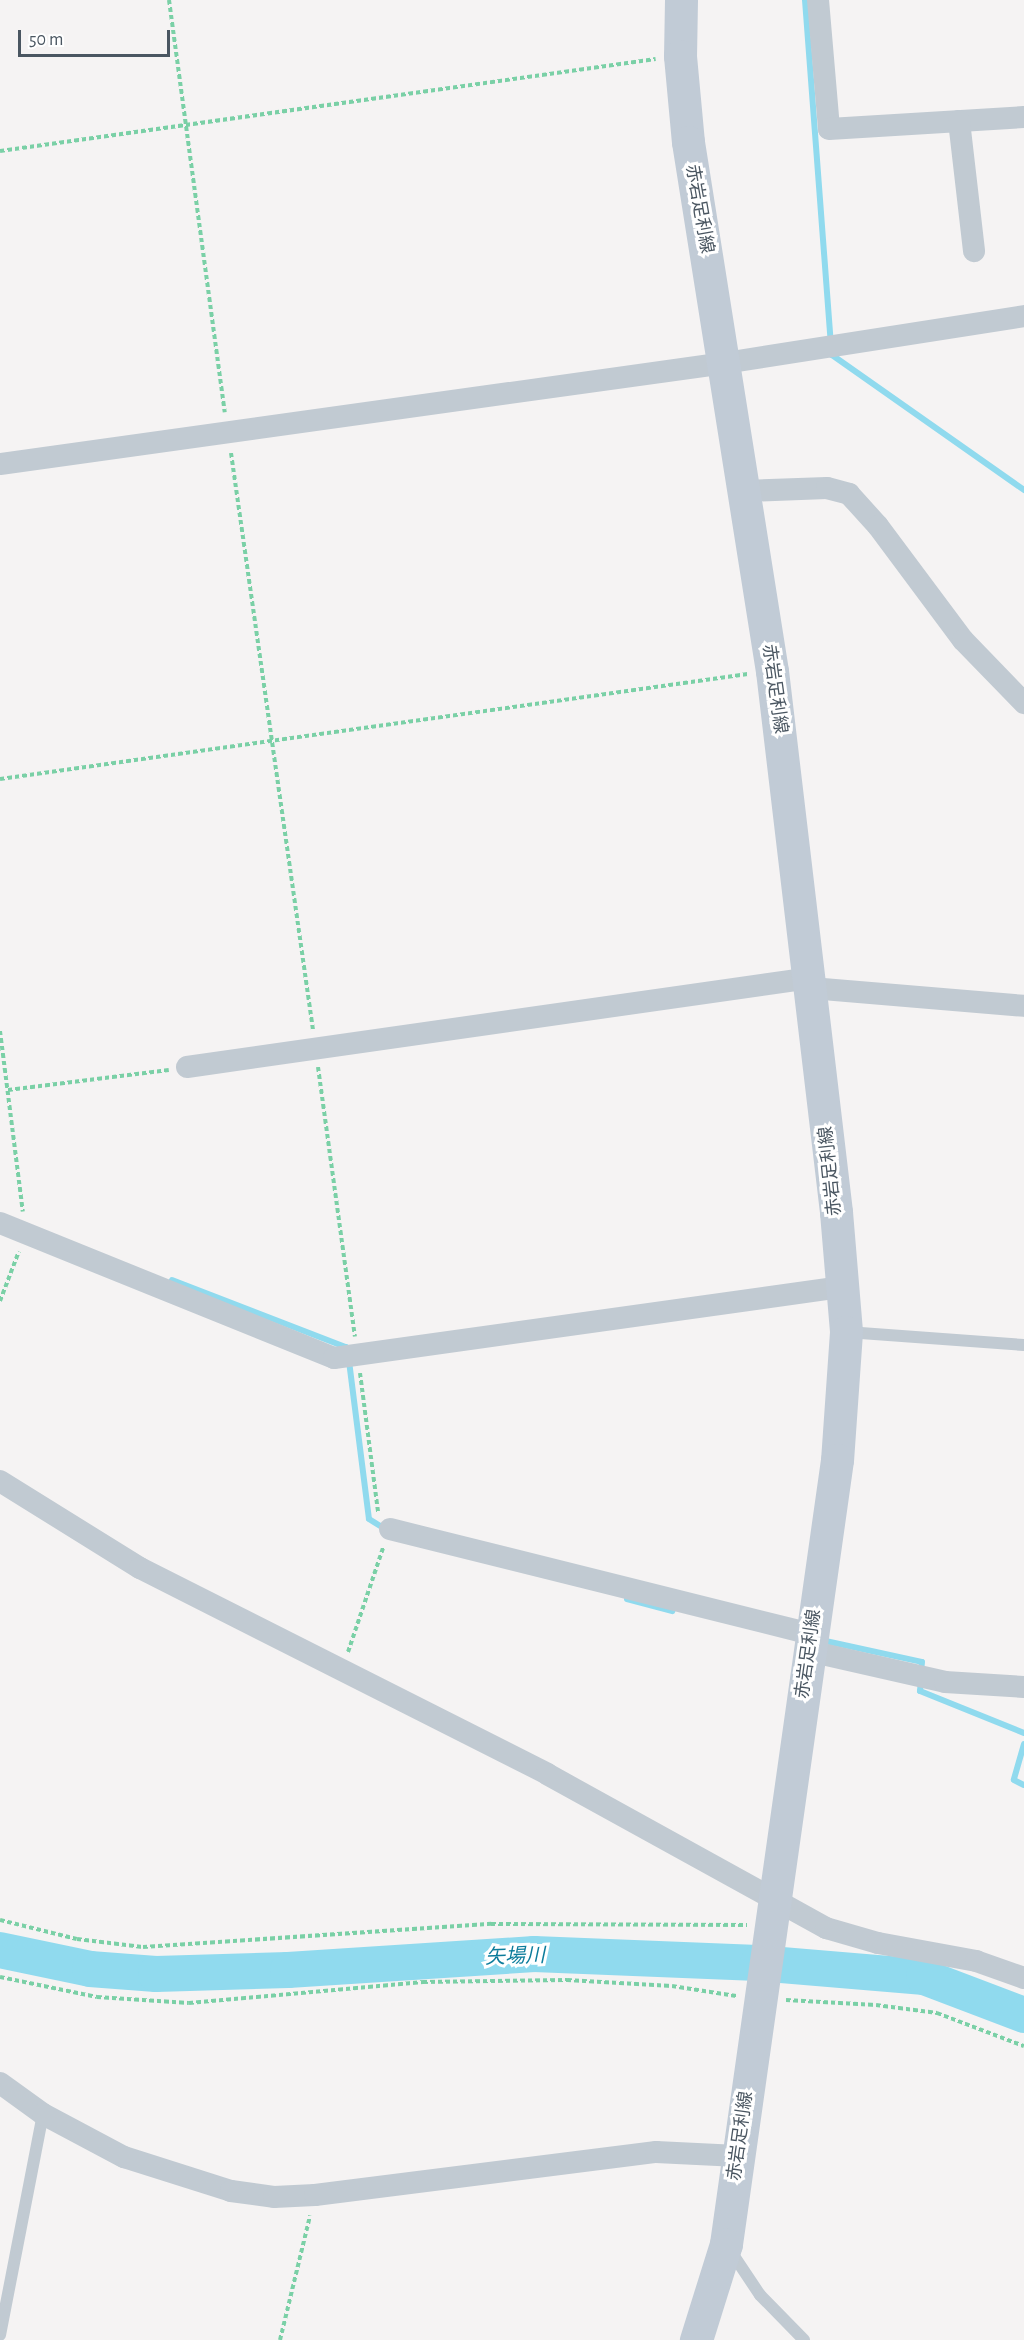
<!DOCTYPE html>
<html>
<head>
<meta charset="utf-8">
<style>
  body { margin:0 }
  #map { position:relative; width:1024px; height:2340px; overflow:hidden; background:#f5f3f3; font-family:"Alegreya Sans","Noto Sans JP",sans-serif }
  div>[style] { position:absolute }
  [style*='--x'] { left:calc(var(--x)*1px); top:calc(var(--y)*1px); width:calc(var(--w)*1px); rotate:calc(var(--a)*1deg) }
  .stream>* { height:6px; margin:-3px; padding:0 3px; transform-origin:3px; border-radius:3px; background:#90daee }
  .river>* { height:36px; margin:-18px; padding:0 18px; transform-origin:18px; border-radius:18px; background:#90daee }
  .path>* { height:4px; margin-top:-2px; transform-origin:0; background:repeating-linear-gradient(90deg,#7ad0a6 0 4.5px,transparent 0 7.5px) }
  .service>* { height:12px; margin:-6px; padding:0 6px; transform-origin:6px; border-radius:6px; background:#c1cad2 }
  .minor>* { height:22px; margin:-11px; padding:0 11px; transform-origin:11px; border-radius:11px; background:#c1cad2 }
  .secondary>* { height:33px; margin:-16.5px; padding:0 16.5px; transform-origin:16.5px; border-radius:16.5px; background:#c1cbd6 }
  span { translate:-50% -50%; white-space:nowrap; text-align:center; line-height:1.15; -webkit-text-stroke:6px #fff; paint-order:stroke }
  .street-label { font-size:18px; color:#4a5661 }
  .water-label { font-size:20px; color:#0c7c9b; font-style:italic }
  .scale { position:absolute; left:18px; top:30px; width:152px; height:27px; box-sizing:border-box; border:3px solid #4a5661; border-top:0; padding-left:8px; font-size:18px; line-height:21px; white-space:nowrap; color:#4a5661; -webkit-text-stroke:4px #fff; paint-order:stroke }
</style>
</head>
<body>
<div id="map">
  <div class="stream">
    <div style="--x:805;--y:0;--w:356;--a:85.7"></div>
    <div style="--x:832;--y:355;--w:235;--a:35.1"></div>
    <div style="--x:172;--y:1280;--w:186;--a:21.1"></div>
    <div style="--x:346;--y:1347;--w:4;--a:76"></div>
    <div style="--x:349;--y:1361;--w:159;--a:82.8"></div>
    <div style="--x:369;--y:1519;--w:19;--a:32"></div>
    <div style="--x:627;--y:1599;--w:47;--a:14.9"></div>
    <div style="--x:821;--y:1640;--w:103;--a:12.3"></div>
    <div style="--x:922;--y:1662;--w:9;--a:96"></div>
    <div style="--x:921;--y:1681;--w:10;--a:96"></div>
    <div style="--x:920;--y:1691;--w:112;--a:22"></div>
    <div style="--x:1024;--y:1744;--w:37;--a:106"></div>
    <div style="--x:1014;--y:1780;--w:11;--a:27"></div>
  </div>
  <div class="river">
    <div style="--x:0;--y:1950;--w:92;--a:11.9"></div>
    <div style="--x:90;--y:1969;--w:66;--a:4.3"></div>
    <div style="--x:156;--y:1974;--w:132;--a:-1.7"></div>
    <div style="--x:288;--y:1970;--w:247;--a:-3.7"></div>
    <div style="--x:534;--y:1954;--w:224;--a:2.3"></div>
    <div style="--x:758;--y:1963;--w:167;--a:4.8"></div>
    <div style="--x:924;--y:1977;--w:107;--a:20.8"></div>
  </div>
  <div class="path">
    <div style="--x:169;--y:0;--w:416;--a:82.3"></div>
    <div style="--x:0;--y:151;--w:662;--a:-7.98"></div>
    <div style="--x:231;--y:453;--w:583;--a:81.91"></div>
    <div style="--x:0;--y:779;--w:755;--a:-7.99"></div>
    <div style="--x:0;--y:1031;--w:182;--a:82.8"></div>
    <div style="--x:318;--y:1067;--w:272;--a:82.2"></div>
    <div style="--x:8;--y:1090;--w:162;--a:-7.1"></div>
    <div style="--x:0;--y:1301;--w:53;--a:-69.2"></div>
    <div style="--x:360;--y:1373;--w:140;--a:82.6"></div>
    <div style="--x:348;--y:1652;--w:110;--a:-71.4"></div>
    <div style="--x:0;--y:1920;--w:79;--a:13.9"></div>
    <div style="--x:77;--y:1939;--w:66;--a:6.9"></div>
    <div style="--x:143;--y:1947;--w:349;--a:-3.8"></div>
    <div style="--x:491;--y:1924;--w:256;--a:0.2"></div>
    <div style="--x:0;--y:1977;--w:99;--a:11.7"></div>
    <div style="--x:97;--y:1997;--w:92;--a:3.7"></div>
    <div style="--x:189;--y:2003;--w:235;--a:-5.1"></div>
    <div style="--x:423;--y:1982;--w:144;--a:-0.8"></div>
    <div style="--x:567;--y:1980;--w:105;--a:3.3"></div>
    <div style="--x:672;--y:1986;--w:65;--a:8.9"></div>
    <div style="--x:786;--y:2000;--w:90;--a:3.2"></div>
    <div style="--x:876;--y:2005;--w:62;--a:7.5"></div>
    <div style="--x:937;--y:2013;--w:93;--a:20.8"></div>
    <div style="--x:280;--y:2340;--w:128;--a:-76.4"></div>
  </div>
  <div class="service">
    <div style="--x:847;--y:1332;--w:177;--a:4.2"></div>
    <div style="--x:730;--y:2250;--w:54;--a:56.3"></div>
    <div style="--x:760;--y:2295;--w:63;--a:45.6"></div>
    <div style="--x:0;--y:2335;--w:225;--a:-79"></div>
  </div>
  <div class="minor">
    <div style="--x:818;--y:0;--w:129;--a:85.1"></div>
    <div style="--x:829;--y:129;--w:195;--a:-3.5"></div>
    <div style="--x:959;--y:121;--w:131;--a:83.4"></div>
    <div style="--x:0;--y:464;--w:732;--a:-7.93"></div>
    <div style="--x:725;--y:363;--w:303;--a:-8.9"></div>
    <div style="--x:745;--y:491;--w:82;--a:-2.1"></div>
    <div style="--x:827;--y:488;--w:23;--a:15"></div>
    <div style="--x:849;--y:494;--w:43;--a:47.8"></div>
    <div style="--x:878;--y:526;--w:142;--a:53.3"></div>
    <div style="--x:963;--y:640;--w:88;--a:45.9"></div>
    <div style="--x:811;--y:988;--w:214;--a:4.8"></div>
    <div style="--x:187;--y:1067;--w:629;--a:-8.13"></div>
    <div style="--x:0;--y:1223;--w:360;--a:22"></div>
    <div style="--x:334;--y:1358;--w:513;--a:-7.96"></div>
    <div style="--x:0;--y:1481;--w:165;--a:31.9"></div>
    <div style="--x:140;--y:1568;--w:456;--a:26.8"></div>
    <div style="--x:547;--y:1774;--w:319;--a:28.9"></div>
    <div style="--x:826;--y:1928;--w:54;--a:16.1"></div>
    <div style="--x:878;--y:1943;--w:100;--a:10.4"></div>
    <div style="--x:976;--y:1961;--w:51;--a:19.5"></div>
    <div style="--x:390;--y:1529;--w:435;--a:14"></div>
    <div style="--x:809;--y:1651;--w:139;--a:12.8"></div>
    <div style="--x:945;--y:1682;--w:79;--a:3.6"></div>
    <div style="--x:0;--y:2083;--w:53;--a:35.8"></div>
    <div style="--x:43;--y:2114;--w:92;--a:28"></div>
    <div style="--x:124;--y:2157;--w:112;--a:17.6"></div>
    <div style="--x:231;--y:2191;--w:43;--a:7.9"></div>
    <div style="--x:274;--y:2197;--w:41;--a:-2.8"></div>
    <div style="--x:315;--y:2195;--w:344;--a:-7.2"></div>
    <div style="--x:656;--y:2152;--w:82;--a:2.8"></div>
  </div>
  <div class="secondary">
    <div style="--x:681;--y:0;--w:56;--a:91"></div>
    <div style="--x:680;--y:56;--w:86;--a:84.7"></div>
    <div style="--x:688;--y:142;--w:536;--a:80.98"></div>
    <div style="--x:772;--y:671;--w:545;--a:83.25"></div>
    <div style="--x:836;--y:1212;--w:120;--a:85.2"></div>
    <div style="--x:846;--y:1332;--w:128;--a:94"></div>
    <div style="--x:837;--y:1460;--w:792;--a:98.06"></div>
    <div style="--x:726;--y:2244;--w:101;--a:107.4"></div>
  </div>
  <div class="street-label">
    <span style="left:699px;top:209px;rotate:80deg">赤岩足利線</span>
    <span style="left:774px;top:689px;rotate:82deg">赤岩足利線</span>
    <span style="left:831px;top:1171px;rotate:-96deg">赤岩足利線</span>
    <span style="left:809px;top:1654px;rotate:-82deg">赤岩足利線</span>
    <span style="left:741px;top:2136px;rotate:-82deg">赤岩足利線</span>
  </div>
  <div class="water-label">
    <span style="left:515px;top:1957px;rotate:-2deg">矢場川</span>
  </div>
  <div class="scale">50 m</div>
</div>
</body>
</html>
